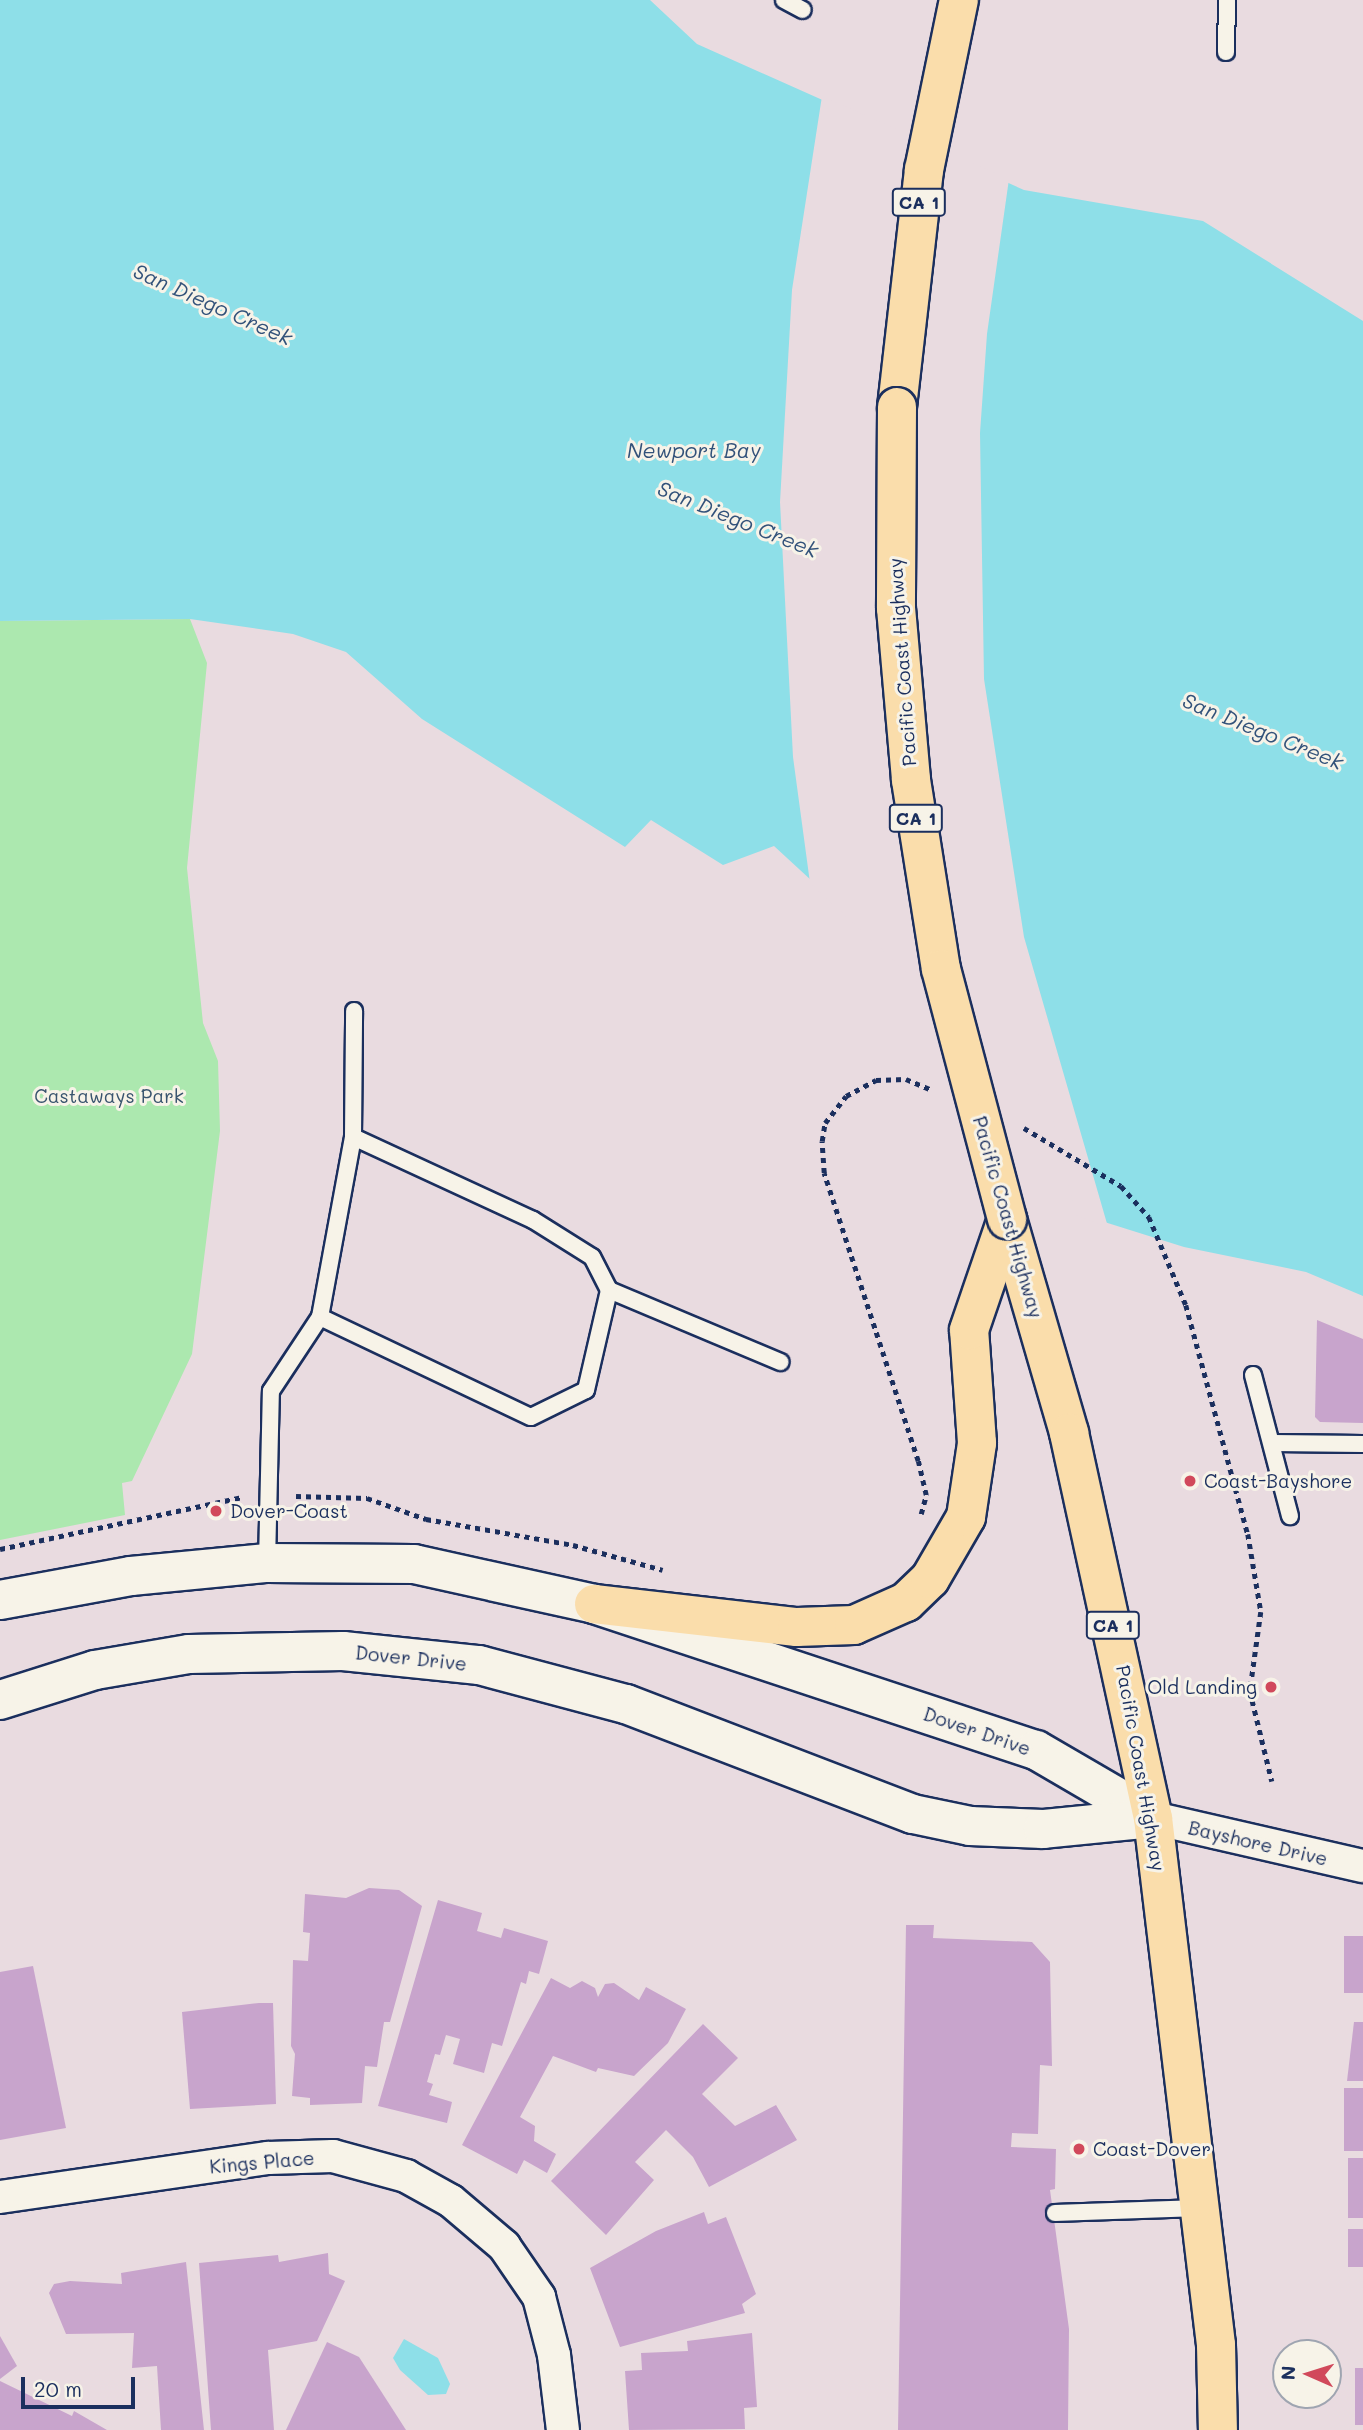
<!DOCTYPE html>
<html>
<head>
<meta charset="utf-8">
<style>
  body { margin:0 }
  #map { position:relative; width:1363px; height:2430px; overflow:hidden; background:#e9dbe0; font-family:Mali,sans-serif }
  div>[style] { position:absolute }
  [style*='--x'] { left:calc(var(--x)*1px); top:calc(var(--y)*1px); width:calc(var(--w)*1px); rotate:calc(var(--a)*1deg) }
  .green>* { inset:0; background:#ace8af }
  .water>* { inset:0; background:#8edfe8 }
  .pier>* { inset:0; background:#e9dbe0 }
  .building>* { inset:0; background:#c8a4cc; transform-origin:0 0 }
  .path>* { height:4.5px; margin-top:-2.25px; transform-origin:0; background:repeating-linear-gradient(90deg,#1b2f5e 0 5px,transparent 0 10px) }
  .roads { filter:drop-shadow(2px 0 #1b2f5e) drop-shadow(-2px 0 #1b2f5e) drop-shadow(0 2px #1b2f5e) drop-shadow(0 -2px #1b2f5e) }
  .service>* { height:16px; margin:-8px; padding:0 8px; transform-origin:8px; border-radius:8px; background:#f7f3e8 }
  .minor>* { height:32px; margin:-16px; padding:0 16px; transform-origin:16px; border-radius:16px; background:#f7f3e8 }
  .tertiary>* { height:38px; margin:-19px; padding:0 19px; transform-origin:19px; border-radius:19px; background:#f7f3e8 }
  .trunk>* { height:38px; margin:-19px; padding:0 19px; transform-origin:19px; border-radius:19px; background:#faddab }
  .bridges { filter:drop-shadow(2px 0 #1b2f5e) drop-shadow(-2px 0 #1b2f5e) drop-shadow(0 2px #1b2f5e) drop-shadow(0 -2px #1b2f5e) }
  .trunk-bridge>* { height:38px; margin:-19px; padding:0 19px; transform-origin:19px; border-radius:19px; background:#faddab }
  .dots>* { width:19px; height:19px; translate:-50% -50%; box-sizing:border-box; border:4px solid #f7f3e8; border-radius:50% }
  span { translate:-50% -50%; white-space:nowrap; text-align:center; line-height:1.15; -webkit-text-stroke:6px #f7f3e8; paint-order:stroke }
  .shield-label span { padding:2px 5px; background:#f7f3e8; border:2px solid; border-radius:5px; -webkit-text-stroke-width:0 }
  .shield-label { font-size:18px; color:#1b2f5e; font-weight:700 }
  .street-label { font-size:19px; color:#1b2f5e }
  .park-label { font-size:19px; color:#38546e }
  .poi-label { font-size:19px; color:#1b2f5e }
  .left { translate:0 -50%; text-align:left }
  .right { translate:-100% -50%; text-align:right }
  .water-label { font-size:21px; color:#32527a; font-style:italic }
  .north { position:absolute; left:1272px; top:2339px; width:70px; height:70px; box-sizing:border-box; background:#f7f3e8; border:2px solid #9fa5b1; border-radius:50%; rotate:273deg; font-size:19px; font-weight:700; line-height:28px; text-align:center; color:#1b2f5e }
  .north::after { content:''; display:block; margin:auto; width:24px; height:32px; background:#d1495b; clip-path:polygon(50% 0,100% 100%,50% 72%,0 100%) }
  .scale { position:absolute; left:21px; top:2377px; width:114px; height:32px; box-sizing:border-box; border:4px solid #1b2f5e; border-top:0; padding-left:9px; font-size:21px; line-height:24px; white-space:nowrap; color:#1b2f5e; -webkit-text-stroke:5px #f7f3e8; paint-order:stroke }
</style>
</head>
<body>
<div id="map">
  <div class="green">
    <div style="clip-path:polygon(190px 619px,207px 663px,187px 868px,203px 1023px,218px 1061px,220px 1131px,192px 1354px,132px 1481px,122px 1483px,125px 1515px,0 1540px,0 621px)"></div>
  </div>
  <div class="water">
    <div style="clip-path:polygon(0 0,650px 0,697px 44px,1024px 190px,1203px 221px,1363px 321px,1363px 1296px,1306px 1272px,1184px 1247px,1079px 1214px,1052px 1102px,774px 846px,723px 865px,651px 820px,625px 847px,422px 719px,346px 652px,293px 634px,190px 619px,0 621px)"></div>
    <div style="clip-path:polygon(404px 2339px,438px 2358px,450px 2384px,446px 2394px,428px 2395px,400px 2370px,393px 2358px)"></div>
  </div>
  <div class="pier">
    <div style="clip-path:polygon(822px 96px,1009px 179px,987px 334px,980px 433px,984px 679px,1024px 937px,1108px 1227px,1076px 1215px,1049px 1104px,810px 883px,793px 757px,780px 502px,792px 290px)"></div>
  </div>
  <div class="building">
    <div style="clip-path:polygon(1317px 1320px,1363px 1339px,1363px 1423px,1320px 1422px,1315px 1417px)"></div>
    <div style="clip-path:polygon(369px 1888px,399px 1890px,422px 1906px,390px 2022px,384px 2022px,377px 2067px,365px 2066px,362px 2103px,310px 2105px,310px 2098px,292px 2096px,295px 2054px,291px 2046px,293px 1960px,308px 1961px,310px 1933px,303px 1932px,305px 1894px,346px 1898px)"></div>
    <div style="clip-path:polygon(438px 1900px,482px 1913px,477px 1931px,501px 1938px,504px 1928px,548px 1941px,539px 1974px,529px 1971px,526px 1984px,521px 1982px,502px 2046px,492px 2043px,484px 2073px,453px 2064px,460px 2039px,446px 2035px,440px 2055px,435px 2054px,427px 2082px,433px 2084px,429px 2095px,452px 2102px,447px 2123px,378px 2106px)"></div>
    <div style="clip-path:polygon(906px 1925px,934px 1925px,933px 1938px,1032px 1942px,1050px 1962px,1052px 2066px,1040px 2065px,1038px 2134px,1012px 2133px,1011px 2147px,1056px 2149px,1055px 2189px,1050px 2190px,1069px 2329px,1068px 2430px,898px 2430px)"></div>
    <div style="left:1344px;top:1936px;width:19px;height:57px"></div>
    <div style="clip-path:polygon(33px 1966px,66px 2128px,0 2140px,0 1972px)"></div>
    <div style="clip-path:polygon(551px 1978px,570px 1988px,582px 1981px,595px 1988px,598px 1997px,605px 1984px,614px 1983px,639px 2000px,646px 1987px,686px 2009px,668px 2043px,634px 2076px,598px 2068px,596px 2072px,553px 2056px,520px 2117px,535px 2126px,534px 2141px,556px 2154px,547px 2173px,524px 2160px,517px 2174px,462px 2145px)"></div>
    <div style="clip-path:polygon(259px 2003px,273px 2003px,276px 2104px,190px 2109px,182px 2012px)"></div>
    <div style="clip-path:polygon(1354px 2022px,1363px 2022px,1363px 2081px,1347px 2081px)"></div>
    <div style="clip-path:polygon(703px 2024px,738px 2058px,702px 2094px,735px 2126px,776px 2105px,797px 2140px,709px 2187px,693px 2157px,666px 2130px,635px 2162px,654px 2180px,606px 2235px,551px 2181px)"></div>
    <div style="left:1344px;top:2088px;width:19px;height:63px"></div>
    <div style="left:1348px;top:2158px;width:15px;height:60px"></div>
    <div style="clip-path:polygon(704px 2212px,708px 2224px,726px 2217px,756px 2294px,742px 2304px,745px 2313px,620px 2347px,590px 2268px,656px 2231px)"></div>
    <div style="left:1348px;top:2229px;width:15px;height:38px"></div>
    <div style="clip-path:polygon(328px 2253px,329px 2274px,345px 2281px,317px 2341px,268px 2350px,274px 2430px,211px 2430px,199px 2263px,278px 2255px,279px 2262px)"></div>
    <div style="clip-path:polygon(186px 2262px,204px 2430px,161px 2430px,157px 2366px,132px 2368px,134px 2333px,66px 2334px,49px 2293px,54px 2284px,70px 2281px,122px 2284px,121px 2273px)"></div>
    <div style="clip-path:polygon(752px 2333px,757px 2407px,744px 2408px,745px 2429px,629px 2430px,625px 2371px,642px 2370px,641px 2353px,688px 2351px,687px 2341px)"></div>
    <div style="clip-path:polygon(0 2336px,17px 2366px,0 2379px)"></div>
    <div style="clip-path:polygon(327px 2342px,359px 2357px,406px 2430px,286px 2430px)"></div>
    <div style="left:1355px;top:2368px;width:8px;height:57px"></div>
    <div style="clip-path:polygon(0 2381px,72px 2416px,74px 2411px,107px 2430px,0 2430px)"></div>
  </div>
  <div class="path">
    <div style="--x:1024;--y:1128;--w:113;--a:30.9"></div>
    <div style="--x:1121;--y:1186;--w:42;--a:47.9"></div>
    <div style="--x:1149;--y:1217;--w:95;--a:67.2"></div>
    <div style="--x:1186;--y:1305;--w:237;--a:74.9"></div>
    <div style="--x:1248;--y:1534;--w:79;--a:80.5"></div>
    <div style="--x:1261;--y:1612;--w:80;--a:97.9"></div>
    <div style="--x:1250;--y:1691;--w:93;--a:76.3"></div>
    <div style="--x:296;--y:1496;--w:71;--a:1.6"></div>
    <div style="--x:367;--y:1498;--w:63;--a:19.6"></div>
    <div style="--x:426;--y:1519;--w:149;--a:10"></div>
    <div style="--x:573;--y:1545;--w:93;--a:15.5"></div>
    <div style="--x:921;--y:1514;--w:20;--a:-75"></div>
    <div style="--x:926;--y:1495;--w:35;--a:-103"></div>
    <div style="--x:918;--y:1461;--w:303;--a:-108.1"></div>
    <div style="--x:824;--y:1173;--w:32;--a:-94"></div>
    <div style="--x:822;--y:1141;--w:18;--a:-81"></div>
    <div style="--x:825;--y:1123;--w:34;--a:-52"></div>
    <div style="--x:846;--y:1096;--w:34;--a:-28"></div>
    <div style="--x:876;--y:1080;--w:30;--a:-2"></div>
    <div style="--x:906;--y:1079;--w:28;--a:23"></div>
    <div style="--x:0;--y:1549;--w:248;--a:-12.1"></div>
  </div>
  <div class="roads">
    <div class="service">
      <div style="--x:784;--y:0;--w:21;--a:28"></div>
      <div style="--x:1226;--y:52;--w:52;--a:-88.9"></div>
      <div style="--x:609;--y:1290;--w:186;--a:22.8"></div>
      <div style="--x:320;--y:1317;--w:233;--a:25.4"></div>
      <div style="--x:531;--y:1417;--w:61;--a:-26.1"></div>
      <div style="--x:586;--y:1390;--w:103;--a:-77"></div>
      <div style="--x:609;--y:1290;--w:37;--a:-117"></div>
      <div style="--x:592;--y:1257;--w:70;--a:-147.9"></div>
      <div style="--x:533;--y:1220;--w:198;--a:-155.2"></div>
      <div style="--x:1253;--y:1375;--w:146;--a:75.3"></div>
      <div style="--x:1273;--y:1443;--w:90;--a:0.6"></div>
      <div style="--x:267;--y:1563;--w:172;--a:-88.7"></div>
      <div style="--x:271;--y:1391;--w:89;--a:-56.5"></div>
      <div style="--x:320;--y:1317;--w:183;--a:-79.6"></div>
      <div style="--x:353;--y:1137;--w:126;--a:-89.5"></div>
      <div style="--x:1055;--y:2213;--w:144;--a:-2"></div>
    </div>
    <div class="minor">
      <div style="--x:1153;--y:1818;--w:215;--a:12.9"></div>
      <div style="--x:0;--y:2197;--w:271;--a:-8.3"></div>
      <div style="--x:268;--y:2158;--w:65;--a:-1.8"></div>
      <div style="--x:333;--y:2156;--w:76;--a:15.3"></div>
      <div style="--x:406;--y:2176;--w:51;--a:29.1"></div>
      <div style="--x:451;--y:2201;--w:70;--a:40.3"></div>
      <div style="--x:504;--y:2246;--w:62;--a:55.5"></div>
      <div style="--x:539;--y:2297;--w:60;--a:75.5"></div>
      <div style="--x:554;--y:2355;--w:76;--a:83.2"></div>
    </div>
    <div class="tertiary">
      <div style="--x:0;--y:1600;--w:133;--a:-10.4"></div>
      <div style="--x:131;--y:1576;--w:137;--a:-5.5"></div>
      <div style="--x:267;--y:1563;--w:147;--a:0.4"></div>
      <div style="--x:414;--y:1564;--w:184;--a:12.5"></div>
      <div style="--x:594;--y:1604;--w:465;--a:18.3"></div>
      <div style="--x:1036;--y:1750;--w:135;--a:30.2"></div>
      <div style="--x:0;--y:1700;--w:100;--a:-17.5"></div>
      <div style="--x:95;--y:1670;--w:95;--a:-9.7"></div>
      <div style="--x:189;--y:1654;--w:154;--a:-1.1"></div>
      <div style="--x:343;--y:1651;--w:137;--a:5.9"></div>
      <div style="--x:479;--y:1665;--w:152;--a:14.9"></div>
      <div style="--x:626;--y:1704;--w:307;--a:21"></div>
      <div style="--x:913;--y:1814;--w:58;--a:11.9"></div>
      <div style="--x:970;--y:1826;--w:73;--a:2.4"></div>
      <div style="--x:1043;--y:1829;--w:111;--a:-5.7"></div>
    </div>
    <div class="trunk">
      <div style="--x:897;--y:407;--w:239;--a:-83.5"></div>
      <div style="--x:924;--y:170;--w:174;--a:-78.4"></div>
      <div style="--x:1007;--y:1219;--w:223;--a:73.8"></div>
      <div style="--x:1069;--y:1433;--w:394;--a:77.7"></div>
      <div style="--x:1153;--y:1818;--w:531;--a:83.18"></div>
      <div style="--x:1216;--y:2345;--w:85;--a:88.7"></div>
      <div style="--x:594;--y:1604;--w:204;--a:6.5"></div>
      <div style="--x:797;--y:1627;--w:57;--a:-2"></div>
      <div style="--x:854;--y:1625;--w:57;--a:-23.9"></div>
      <div style="--x:906;--y:1602;--w:33;--a:-44"></div>
      <div style="--x:930;--y:1579;--w:72;--a:-59.9"></div>
      <div style="--x:966;--y:1517;--w:75;--a:-81.5"></div>
      <div style="--x:977;--y:1443;--w:113;--a:-94"></div>
      <div style="--x:969;--y:1330;--w:117;--a:-71.1"></div>
    </div>
  </div>
  <div class="bridges">
    <div class="trunk-bridge">
      <div style="--x:897;--y:407;--w:201;--a:90.3"></div>
      <div style="--x:896;--y:608;--w:173;--a:85"></div>
      <div style="--x:911;--y:780;--w:191;--a:81"></div>
      <div style="--x:941;--y:969;--w:259;--a:75.2"></div>
    </div>
  </div>
  <div class="dots">
    <div style="left:1190px;top:1481px;background:#d1495b"></div>
    <div style="left:216px;top:1511px;background:#d1495b"></div>
    <div style="left:1271px;top:1687px;background:#d1495b"></div>
    <div style="left:1079px;top:2149px;background:#d1495b"></div>
  </div>
  <div class="shield-label">
    <span style="left:919px;top:202px">CA 1</span>
    <span style="left:916px;top:818px">CA 1</span>
    <span style="left:1113px;top:1625px">CA 1</span>
  </div>
  <div class="street-label">
    <span style="left:902px;top:662px;rotate:-94deg">Pacific Coast Highway</span>
    <span style="left:1008px;top:1217px;rotate:74deg">Pacific Coast Highway</span>
    <span style="left:411px;top:1658px;rotate:6deg">Dover Drive</span>
    <span style="left:977px;top:1731px;rotate:19deg">Dover Drive</span>
    <span style="left:1141px;top:1768px;rotate:80deg">Pacific Coast Highway</span>
    <span style="left:1258px;top:1843px;rotate:13deg">Bayshore Drive</span>
    <span style="left:262px;top:2162px;rotate:-5deg">Kings Place</span>
  </div>
  <div class="park-label">
    <span style="left:109px;top:1096px">Castaways Park</span>
  </div>
  <div class="poi-label">
    <span class="left" style="left:1204px;top:1481px">Coast-Bayshore</span>
    <span class="left" style="left:230px;top:1511px">Dover-Coast</span>
    <span class="right" style="left:1257px;top:1687px">Old Landing</span>
    <span class="left" style="left:1093px;top:2149px">Coast-Dover</span>
  </div>
  <div class="water-label">
    <span style="left:213px;top:304px;rotate:24deg">San Diego Creek</span>
    <span style="left:694px;top:450px">Newport Bay</span>
    <span style="left:738px;top:519px;rotate:22deg">San Diego Creek</span>
    <span style="left:1263px;top:731px;rotate:22deg">San Diego Creek</span>
  </div>
  <div class="north">N</div>
  <div class="scale">20 m</div>
</div>
</body>
</html>
